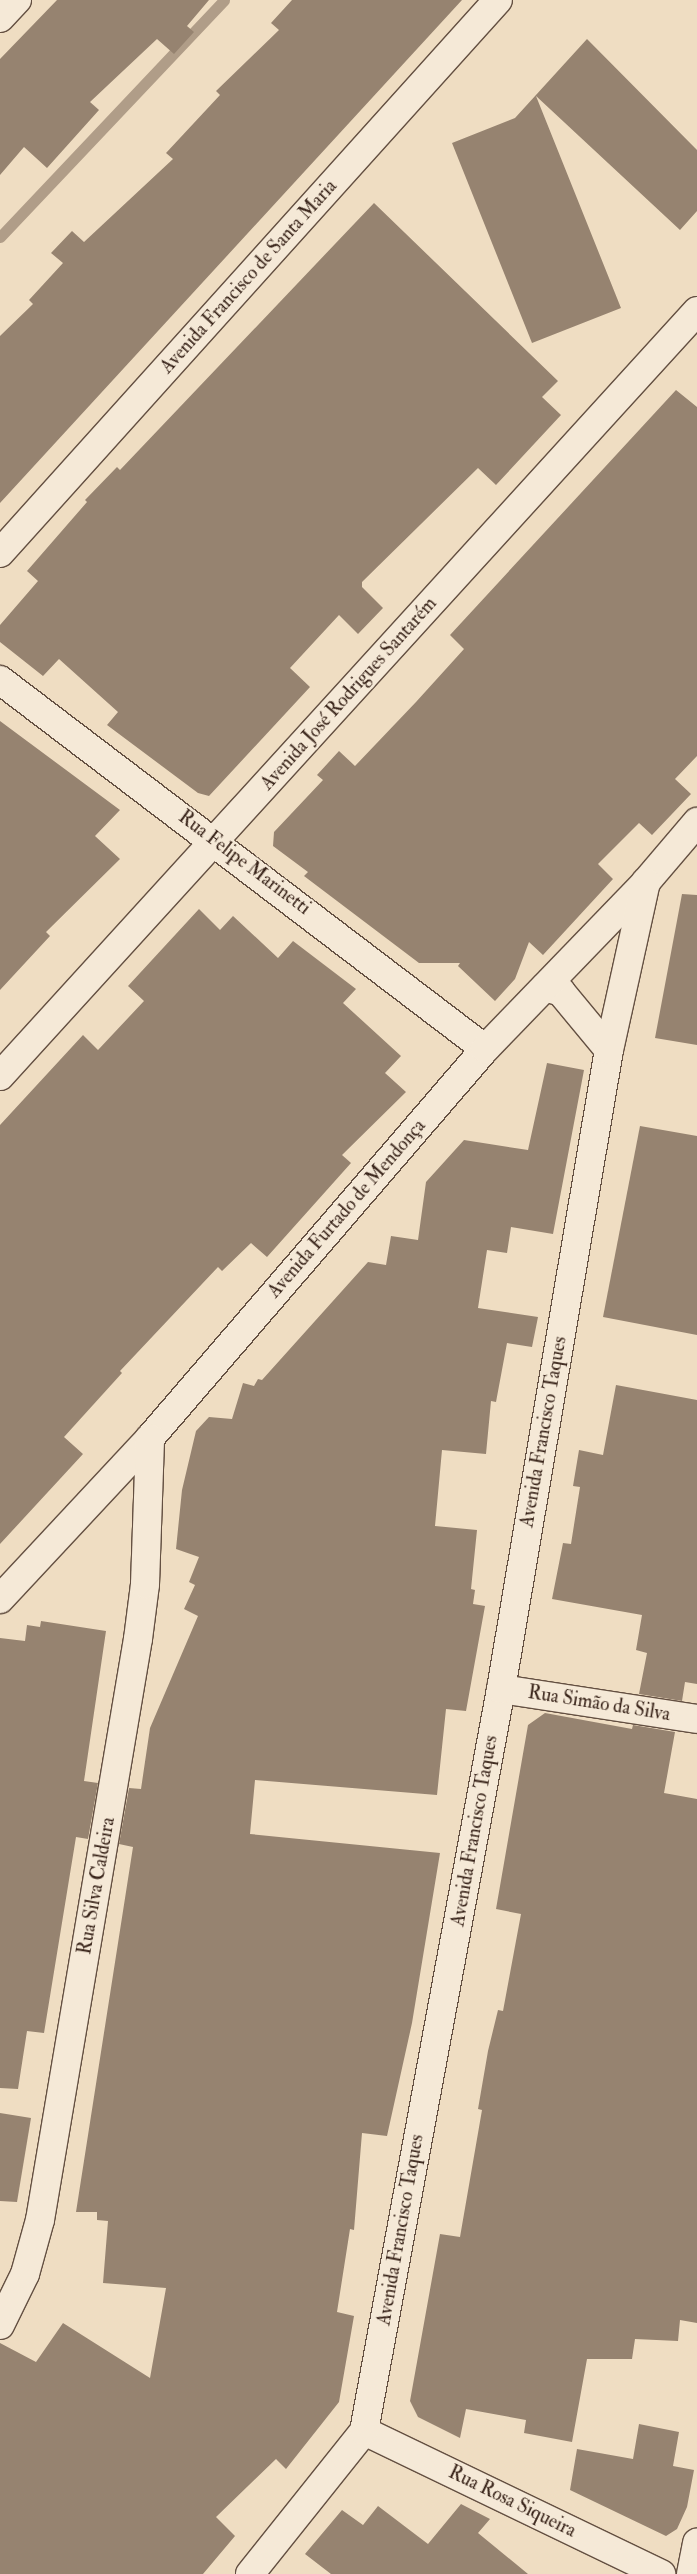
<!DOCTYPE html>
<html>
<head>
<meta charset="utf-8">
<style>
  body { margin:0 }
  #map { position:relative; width:697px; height:2574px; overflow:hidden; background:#efddc2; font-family:"IM FELL Double Pica",serif }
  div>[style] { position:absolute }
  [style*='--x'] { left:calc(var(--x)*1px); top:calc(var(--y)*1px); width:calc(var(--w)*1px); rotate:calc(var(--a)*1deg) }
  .stream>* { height:11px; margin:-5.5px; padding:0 5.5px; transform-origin:5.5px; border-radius:5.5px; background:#b09d88 }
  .building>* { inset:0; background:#968370 }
  .roads { filter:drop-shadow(1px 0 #645042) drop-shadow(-1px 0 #645042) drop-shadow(0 1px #645042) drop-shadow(0 -1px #645042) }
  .minor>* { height:28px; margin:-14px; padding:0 14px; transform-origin:14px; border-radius:14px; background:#f5e9d7 }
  span { translate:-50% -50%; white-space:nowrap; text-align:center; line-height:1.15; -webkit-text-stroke:4.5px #f5e9d7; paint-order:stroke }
  .street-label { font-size:19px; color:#362117 }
</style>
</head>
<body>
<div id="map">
  <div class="stream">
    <div style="--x:0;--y:237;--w:326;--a:-46.6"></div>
  </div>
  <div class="building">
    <div style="clip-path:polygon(57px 0,209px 0,187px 26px,194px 32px,174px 54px,157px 39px,90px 102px,99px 110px,47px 168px,24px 147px,0 175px,0 59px)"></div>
    <div style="clip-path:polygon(292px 0,462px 0,0 503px,0 336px,33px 304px,29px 300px,63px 263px,51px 253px,72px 231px,84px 242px,173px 159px,166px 153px,220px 95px,216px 91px,279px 30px,271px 23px)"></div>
    <div style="clip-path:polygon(587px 39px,697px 150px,697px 211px,680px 230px,536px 96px,621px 308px,532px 343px,452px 143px,515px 118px)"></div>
    <div style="clip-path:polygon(374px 203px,558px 381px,542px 397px,561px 415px,496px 485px,478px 468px,362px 582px,362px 587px,383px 608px,358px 634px,339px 615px,290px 668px,310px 687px,209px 796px,198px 793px,107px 725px,118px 712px,59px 659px,43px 676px,0 642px,0 625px,38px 581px,27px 571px,87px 502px,85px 500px,117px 467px,120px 470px)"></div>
    <div style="clip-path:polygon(676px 390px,697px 407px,697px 756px,675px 779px,691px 794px,652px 835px,639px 823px,598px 864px,613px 879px,543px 955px,529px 942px,515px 979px,495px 1001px,458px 966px,460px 963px,419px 963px,304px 876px,308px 872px,273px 846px,274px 832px,323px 780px,317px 775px,339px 751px,355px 766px,416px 702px,464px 649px,450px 635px)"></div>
    <div style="clip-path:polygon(0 721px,120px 810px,95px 836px,120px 859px,46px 932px,50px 936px,0 990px)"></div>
    <div style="clip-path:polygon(682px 894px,697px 895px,697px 1045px,655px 1038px)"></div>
    <div style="clip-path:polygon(199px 909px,220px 930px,233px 916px,278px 958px,293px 941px,356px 989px,343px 1003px,401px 1056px,385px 1073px,406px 1092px,342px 1155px,351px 1163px,267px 1257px,251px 1243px,222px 1271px,218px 1267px,120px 1371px,122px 1373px,64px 1437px,83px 1454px,0 1544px,0 1125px,83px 1035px,98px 1050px,144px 1001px,128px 986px)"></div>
    <div style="clip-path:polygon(547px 1063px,584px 1070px,553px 1234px,511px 1227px,507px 1253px,487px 1250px,478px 1308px,538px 1317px,532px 1347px,507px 1343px,496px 1402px,491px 1401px,486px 1454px,442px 1450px,435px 1526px,477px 1530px,471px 1589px,475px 1590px,473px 1604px,485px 1606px,466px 1711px,446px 1709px,437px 1795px,255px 1780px,250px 1834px,440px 1853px,412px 2023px,387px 2136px,362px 2133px,354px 2230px,350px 2229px,337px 2312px,354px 2316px,339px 2402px,286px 2469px,276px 2459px,216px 2517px,235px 2536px,203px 2574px,0 2574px,0 2343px,36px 2362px,63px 2323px,150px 2378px,166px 2288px,103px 2283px,108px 2221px,97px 2220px,97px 2212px,76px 2212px,133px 1847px,119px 1844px,129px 1788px,141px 1789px,150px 1728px,198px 1616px,184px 1609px,195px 1585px,189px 1582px,199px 1557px,176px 1549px,182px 1490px,196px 1431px,209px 1417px,232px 1419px,243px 1383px,254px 1386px,258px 1379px,262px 1380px,368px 1262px,386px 1265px,391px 1236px,418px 1240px,426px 1182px,464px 1140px,528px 1150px)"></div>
    <div style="clip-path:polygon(640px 1126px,697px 1136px,697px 1335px,603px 1317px)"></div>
    <div style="clip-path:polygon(616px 1385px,697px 1400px,697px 1684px,685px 1682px,682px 1701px,639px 1694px,647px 1653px,636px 1650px,642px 1615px,552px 1599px,563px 1543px,571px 1544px,580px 1487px,573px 1486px,579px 1450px,603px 1455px)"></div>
    <div style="clip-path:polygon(41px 1621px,106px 1631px,84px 1781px,98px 1783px,88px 1839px,76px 1837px,44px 2033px,27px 2031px,18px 2089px,0 2088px,0 1638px,25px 1641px,27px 1625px,40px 1627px)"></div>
    <div style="clip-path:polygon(545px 1713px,632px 1729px,633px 1725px,675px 1732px,664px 1793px,697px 1799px,697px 2323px,680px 2320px,678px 2341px,635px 2339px,632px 2359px,587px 2359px,572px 2442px,524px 2433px,526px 2420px,466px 2409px,460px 2438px,418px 2417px,410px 2401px,440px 2234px,460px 2237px,482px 2110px,478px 2109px,488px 2051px,498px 2010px,503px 2011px,521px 1914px,496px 1909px,528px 1725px)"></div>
    <div style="clip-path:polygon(0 2113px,31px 2118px,17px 2202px,0 2201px)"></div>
    <div style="clip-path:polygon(639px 2424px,679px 2432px,673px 2466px,694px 2470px,687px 2507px,677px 2529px,666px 2536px,570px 2490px,577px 2449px,633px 2459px)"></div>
    <div style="clip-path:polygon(461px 2504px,490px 2519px,478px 2533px,528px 2574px,331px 2574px,305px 2554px,342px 2510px,363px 2525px,378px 2506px,428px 2544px)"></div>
  </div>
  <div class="roads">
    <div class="minor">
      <div style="--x:0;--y:18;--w:25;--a:-47"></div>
      <div style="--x:0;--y:553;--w:744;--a:-48"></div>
      <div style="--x:0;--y:680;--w:609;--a:37.26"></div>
      <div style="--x:545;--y:987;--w:17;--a:17"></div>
      <div style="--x:561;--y:992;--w:75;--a:50.4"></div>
      <div style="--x:0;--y:1076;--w:1035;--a:-47.66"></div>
      <div style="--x:0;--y:1599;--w:220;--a:-47"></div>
      <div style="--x:150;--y:1438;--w:513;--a:-49.27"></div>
      <div style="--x:485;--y:1049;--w:232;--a:-46"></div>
      <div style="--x:646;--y:882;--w:79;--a:-49.6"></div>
      <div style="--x:501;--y:1689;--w:198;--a:8.7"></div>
      <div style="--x:0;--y:2325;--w:57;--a:-63.9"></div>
      <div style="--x:25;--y:2274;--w:56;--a:-74.5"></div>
      <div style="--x:40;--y:2220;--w:589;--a:-80.43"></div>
      <div style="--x:138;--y:1639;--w:55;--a:-82.7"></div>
      <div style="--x:145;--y:1584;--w:146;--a:-88"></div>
      <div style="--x:364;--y:2431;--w:330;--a:25.7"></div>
      <div style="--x:250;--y:2574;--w:183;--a:-51.4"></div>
      <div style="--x:364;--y:2431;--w:755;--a:-79.54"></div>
      <div style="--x:501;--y:1689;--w:648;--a:-80.41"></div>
      <div style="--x:609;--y:1050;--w:172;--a:-77.6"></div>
      <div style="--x:691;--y:2574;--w:32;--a:-79"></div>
    </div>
  </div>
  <div class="street-label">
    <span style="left:249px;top:277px;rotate:-48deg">Avenida Francisco de Santa Maria</span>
    <span style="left:349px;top:694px;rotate:-48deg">Avenida José Rodrigues Santarém</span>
    <span style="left:244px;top:863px;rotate:37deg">Rua Felipe Marinetti</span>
    <span style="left:347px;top:1209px;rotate:-49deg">Avenida Furtado de Mendonça</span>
    <span style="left:544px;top:1432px;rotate:-80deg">Avenida Francisco Taques</span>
    <span style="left:599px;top:1704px;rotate:9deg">Rua Simão da Silva</span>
    <span style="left:475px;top:1831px;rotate:-80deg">Avenida Francisco Taques</span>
    <span style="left:97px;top:1886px;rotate:-80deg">Rua Silva Caldeira</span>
    <span style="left:401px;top:2230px;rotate:-80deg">Avenida Francisco Taques</span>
    <span style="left:512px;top:2502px;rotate:26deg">Rua Rosa Siqueira</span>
  </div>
</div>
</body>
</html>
